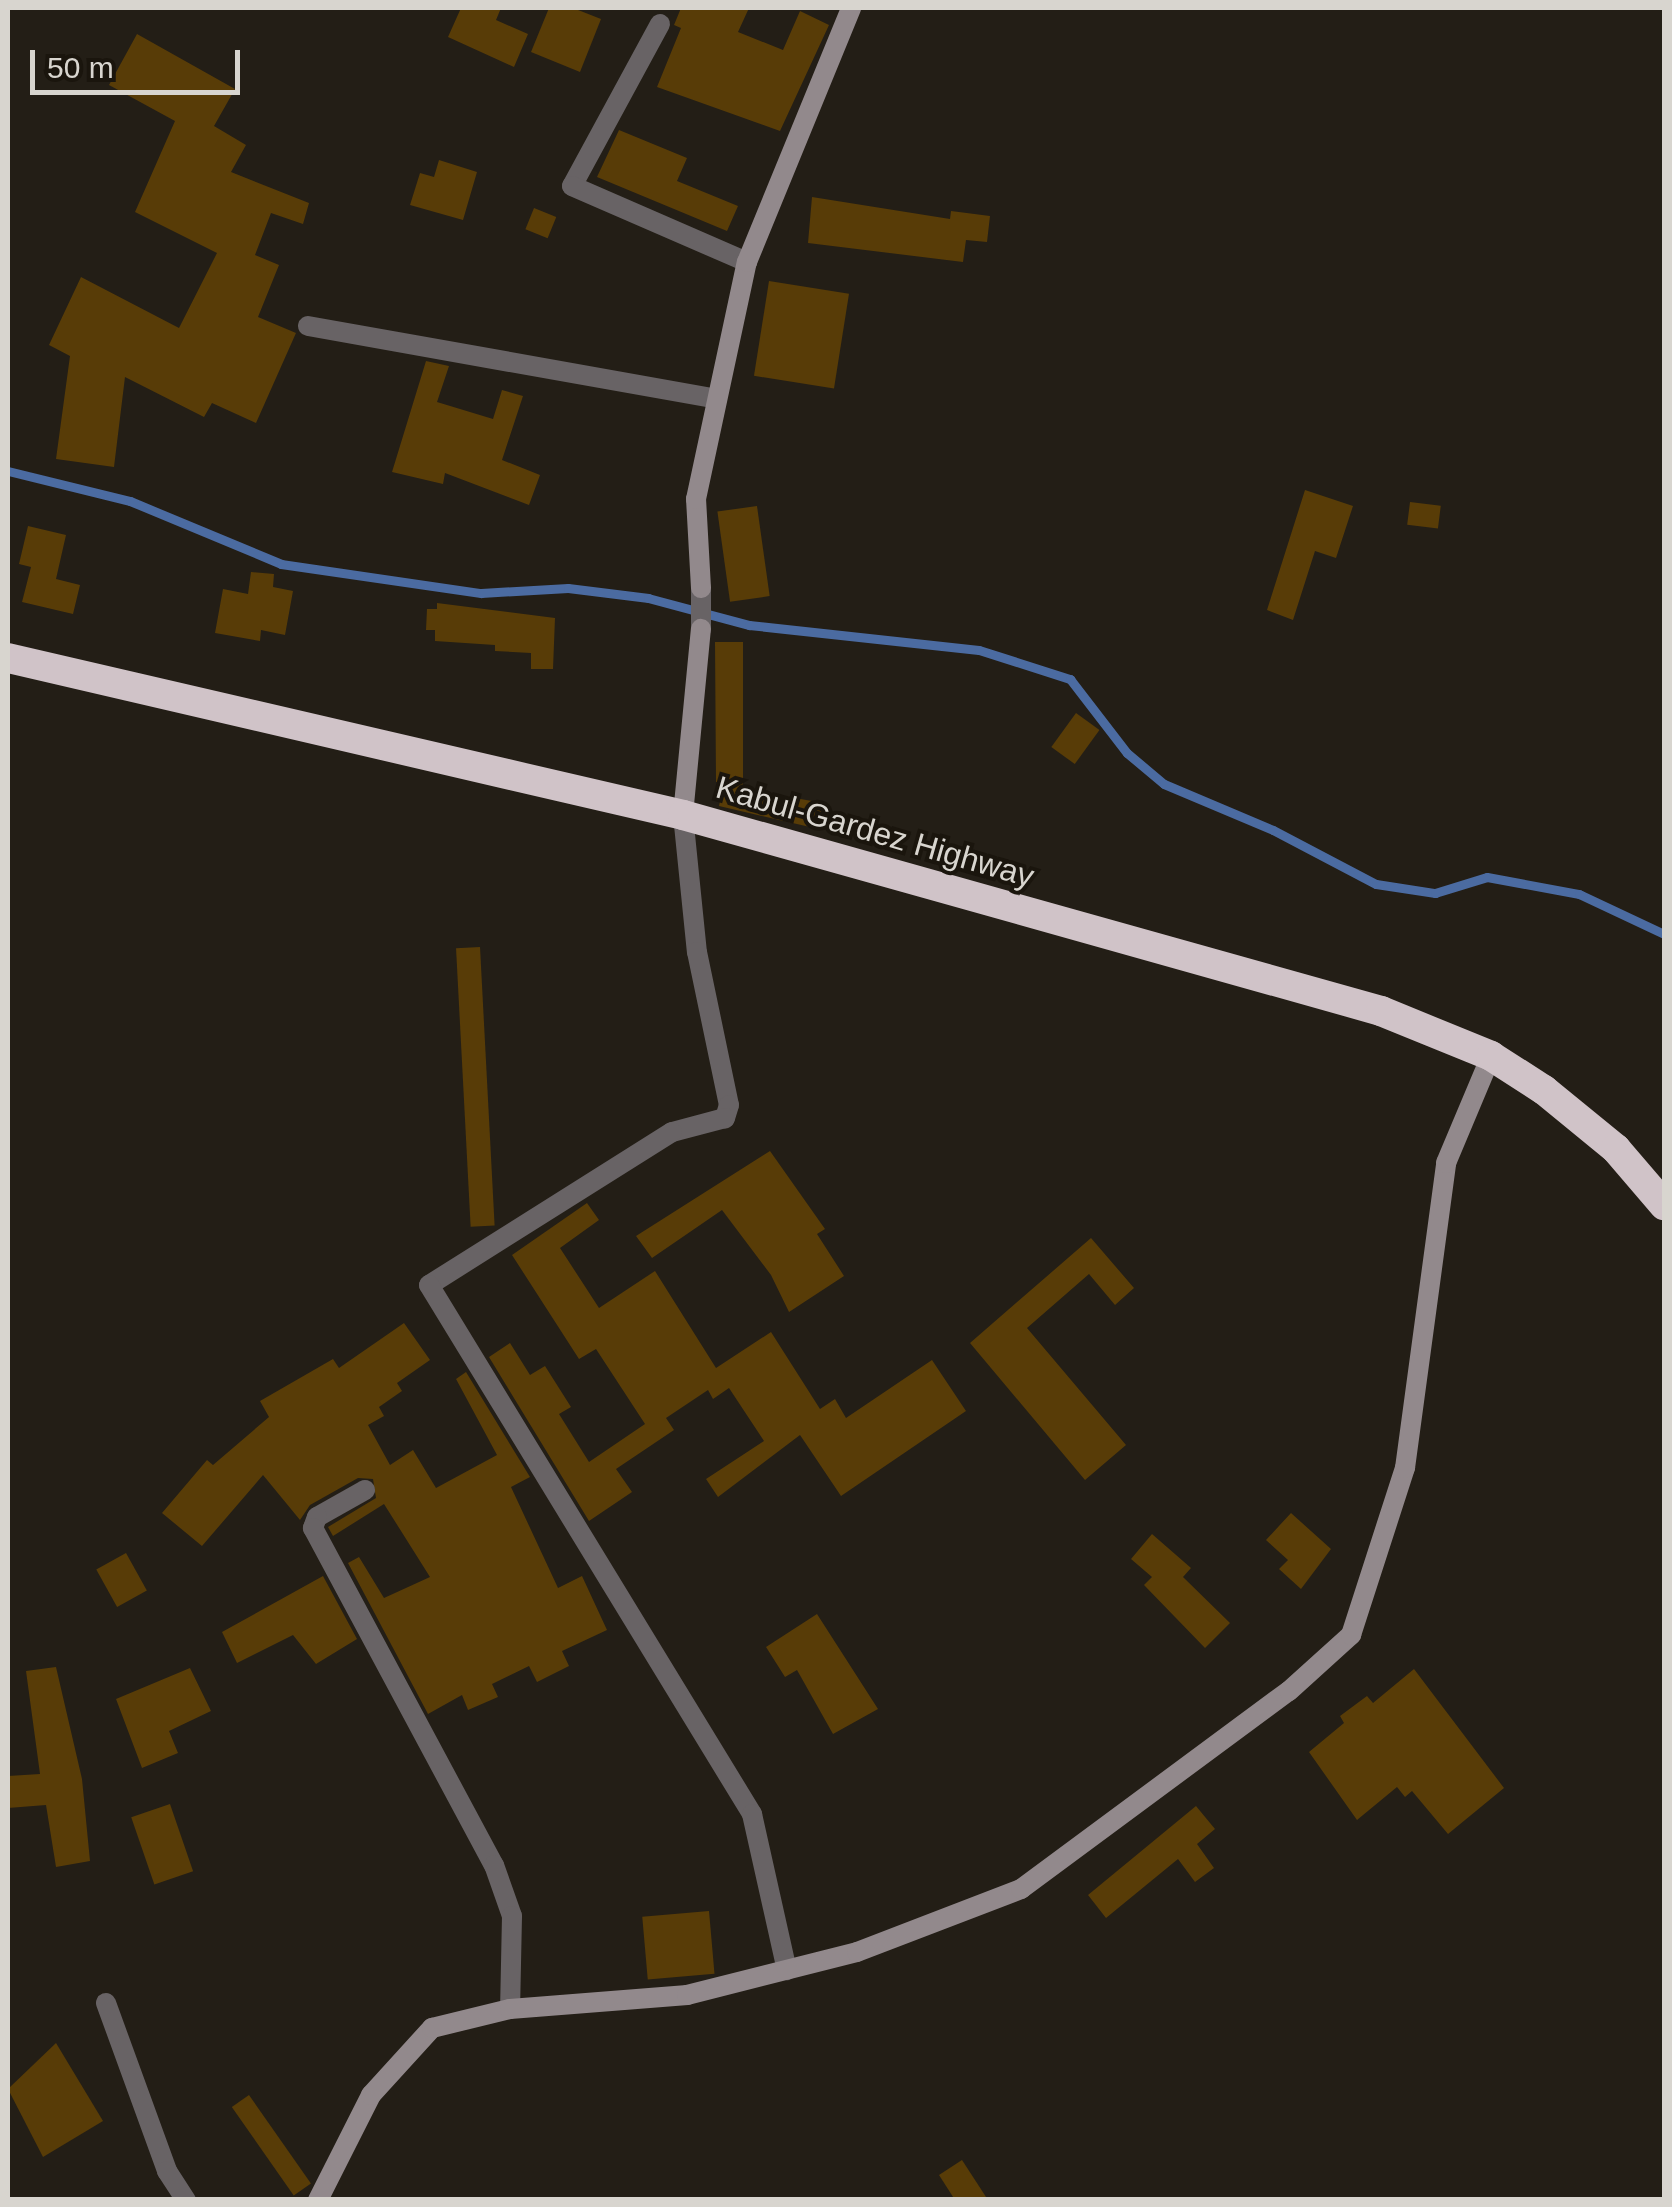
<!DOCTYPE html>
<html>
<head>
<meta charset="utf-8">
<style>
  body { margin:0 }
  #map { position:relative; width:1672px; height:2207px; overflow:hidden; background:#231e16; font-family:Helvetica,sans-serif }
  div>[style] { position:absolute }
  [style*='--x'] { left:calc(var(--x)*1px); top:calc(var(--y)*1px); width:calc(var(--w)*1px); rotate:calc(var(--a)*1deg) }
  .stream>* { height:9px; margin:-4.5px; padding:0 4.5px; transform-origin:4.5px; border-radius:4.5px; background:#4b6ba1 }
  .building>* { inset:0; background:#583c07; transform-origin:0 0 }
  .street>* { height:20px; margin:-10px; padding:0 10px; transform-origin:10px; border-radius:10px; background:#686365 }
  .secondary>* { height:20px; margin:-10px; padding:0 10px; transform-origin:10px; border-radius:10px; background:#92898c }
  .highway>* { height:30px; margin:-15px; padding:0 15px; transform-origin:15px; border-radius:15px; background:#d0c3c8 }
  span { translate:-50% -50%; white-space:nowrap; text-align:center; line-height:1.15; -webkit-text-stroke:8px #1a150d; paint-order:stroke }
  .street-label { font-size:32px; color:#d8d5cf }
  .frame { position:absolute; inset:0; border:10px solid #d8d5cf; pointer-events:none }
  .scale { position:absolute; left:30px; top:50px; width:210px; height:45px; box-sizing:border-box; border:5px solid #d8d5cf; border-top:0; padding-left:12px; font-size:30px; line-height:35px; white-space:nowrap; color:#d8d5cf; -webkit-text-stroke:8px #1a150d; paint-order:stroke }
</style>
</head>
<body>
<div id="map">
  <div class="stream">
    <div style="--x:8;--y:471;--w:126;--a:13.8"></div>
    <div style="--x:130;--y:501;--w:164;--a:22.6"></div>
    <div style="--x:281;--y:564;--w:202;--a:8.3"></div>
    <div style="--x:481;--y:593;--w:87;--a:-3.3"></div>
    <div style="--x:568;--y:588;--w:81;--a:7.1"></div>
    <div style="--x:648;--y:598;--w:105;--a:15"></div>
    <div style="--x:749;--y:625;--w:231;--a:6.2"></div>
    <div style="--x:979;--y:650;--w:96;--a:17.7"></div>
    <div style="--x:1070;--y:679;--w:93;--a:52.4"></div>
    <div style="--x:1127;--y:753;--w:48;--a:40"></div>
    <div style="--x:1164;--y:784;--w:118;--a:22.9"></div>
    <div style="--x:1273;--y:830;--w:116;--a:27.7"></div>
    <div style="--x:1376;--y:884;--w:60;--a:8.7"></div>
    <div style="--x:1435;--y:893;--w:54;--a:-17.1"></div>
    <div style="--x:1487;--y:877;--w:94;--a:10.5"></div>
    <div style="--x:1579;--y:894;--w:94;--a:25.2"></div>
  </div>
  <div class="building">
    <div style="clip-path:polygon(461px 8px,501px 8px,496px 20px,528px 34px,514px 67px,448px 37px)"></div>
    <div style="clip-path:polygon(549px 8px,573px 8px,601px 19px,580px 72px,531px 52px)"></div>
    <div style="clip-path:polygon(681px 8px,749px 8px,738px 32px,783px 50px,800px 11px,829px 25px,780px 131px,657px 87px,681px 28px,674px 25px)"></div>
    <div style="clip-path:polygon(137px 34px,235px 89px,214px 126px,246px 145px,231px 172px,309px 203px,303px 224px,271px 213px,255px 255px,279px 265px,258px 317px,296px 333px,256px 423px,212px 403px,204px 417px,125px 377px,114px 467px,56px 459px,70px 356px,49px 345px,81px 277px,179px 328px,217px 253px,135px 212px,175px 121px,109px 85px)"></div>
    <div style="clip-path:polygon(619px 130px,687px 158px,677px 181px,738px 206px,727px 231px,597px 177px)"></div>
    <div style="clip-path:polygon(439px 160px,477px 172px,463px 220px,410px 205px,420px 173px,434px 177px)"></div>
    <div style="clip-path:polygon(812px 197px,950px 219px,951px 211px,990px 216px,987px 242px,966px 240px,963px 262px,808px 243px)"></div>
    <div style="left:534px;top:208px;width:24px;height:23px;rotate:22deg"></div>
    <div style="left:769px;top:281px;width:81px;height:96px;rotate:9deg"></div>
    <div style="clip-path:polygon(426px 361px,449px 366px,437px 402px,493px 419px,502px 390px,523px 396px,502px 460px,540px 475px,529px 505px,445px 473px,443px 484px,392px 472px)"></div>
    <div style="clip-path:polygon(1305px 490px,1353px 506px,1336px 558px,1315px 551px,1293px 620px,1267px 610px)"></div>
    <div style="left:1410px;top:502px;width:31px;height:23px;rotate:7deg"></div>
    <div style="left:757px;top:506px;width:91px;height:40px;rotate:82deg"></div>
    <div style="clip-path:polygon(28px 526px,66px 535px,56px 579px,80px 585px,73px 614px,22px 602px,31px 567px,19px 564px)"></div>
    <div style="clip-path:polygon(251px 572px,274px 574px,273px 587px,293px 591px,285px 635px,261px 630px,260px 641px,215px 633px,223px 589px,248px 594px)"></div>
    <div style="clip-path:polygon(437px 603px,555px 618px,553px 669px,531px 669px,531px 653px,495px 651px,495px 645px,435px 641px,435px 630px,426px 630px,427px 609px,437px 609px)"></div>
    <div style="clip-path:polygon(715px 642px,743px 642px,743px 789px,829px 804px,823px 830px,719px 806px,724px 782px,716px 782px)"></div>
    <div style="left:1076px;top:713px;width:29px;height:42px;rotate:36deg"></div>
    <div style="left:480px;top:947px;width:279px;height:24px;rotate:87deg"></div>
    <div style="clip-path:polygon(770px 1151px,825px 1229px,817px 1234px,844px 1276px,789px 1312px,771px 1275px,722px 1210px,652px 1258px,636px 1236px)"></div>
    <div style="clip-path:polygon(587px 1203px,599px 1220px,560px 1248px,599px 1308px,655px 1271px,716px 1368px,771px 1332px,820px 1409px,835px 1399px,846px 1418px,932px 1360px,966px 1411px,841px 1496px,800px 1435px,718px 1497px,706px 1479px,764px 1441px,729px 1388px,713px 1399px,708px 1390px,666px 1418px,674px 1430px,616px 1469px,632px 1492px,589px 1521px,489px 1357px,510px 1343px,530px 1375px,545px 1366px,571px 1407px,559px 1414px,589px 1462px,645px 1424px,596px 1349px,579px 1359px,512px 1255px)"></div>
    <div style="clip-path:polygon(1091px 1238px,1134px 1288px,1115px 1305px,1089px 1274px,1027px 1328px,1126px 1445px,1085px 1480px,970px 1343px)"></div>
    <div style="clip-path:polygon(404px 1323px,430px 1360px,397px 1383px,402px 1391px,379px 1407px,384px 1416px,368px 1425px,390px 1465px,413px 1450px,436px 1488px,497px 1455px,456px 1379px,466px 1372px,530px 1477px,511px 1487px,558px 1588px,582px 1576px,607px 1630px,562px 1651px,569px 1666px,537px 1682px,529px 1666px,492px 1684px,498px 1697px,468px 1710px,462px 1695px,428px 1714px,348px 1563px,359px 1557px,384px 1598px,430px 1577px,384px 1504px,333px 1536px,328px 1527px,376px 1498px,373px 1479px,358px 1478px,310px 1505px,300px 1520px,263px 1475px,202px 1546px,162px 1513px,207px 1460px,213px 1465px,269px 1417px,260px 1401px,333px 1359px,339px 1368px)"></div>
    <div style="clip-path:polygon(1291px 1513px,1331px 1549px,1301px 1589px,1279px 1569px,1288px 1560px,1266px 1540px)"></div>
    <div style="clip-path:polygon(1152px 1534px,1191px 1568px,1183px 1577px,1230px 1623px,1205px 1648px,1144px 1585px,1152px 1577px,1131px 1559px)"></div>
    <div style="left:126px;top:1553px;width:43px;height:34px;rotate:61deg"></div>
    <div style="clip-path:polygon(323px 1576px,357px 1639px,316px 1664px,293px 1635px,237px 1663px,222px 1632px)"></div>
    <div style="clip-path:polygon(817px 1614px,878px 1709px,833px 1734px,797px 1670px,785px 1677px,766px 1647px)"></div>
    <div style="clip-path:polygon(56px 1667px,82px 1779px,90px 1861px,56px 1867px,46px 1805px,8px 1808px,8px 1776px,40px 1774px,26px 1671px)"></div>
    <div style="clip-path:polygon(190px 1668px,211px 1711px,169px 1731px,178px 1753px,142px 1768px,116px 1699px)"></div>
    <div style="clip-path:polygon(1414px 1669px,1504px 1788px,1448px 1834px,1412px 1791px,1405px 1797px,1397px 1787px,1357px 1820px,1309px 1752px,1344px 1723px,1340px 1716px,1367px 1696px,1373px 1703px)"></div>
    <div style="left:170px;top:1804px;width:71px;height:41px;rotate:71deg"></div>
    <div style="clip-path:polygon(1196px 1806px,1215px 1829px,1197px 1844px,1214px 1868px,1195px 1882px,1178px 1859px,1106px 1918px,1088px 1895px)"></div>
    <div style="left:709px;top:1911px;width:63px;height:67px;rotate:85deg"></div>
    <div style="clip-path:polygon(56px 2043px,103px 2121px,43px 2157px,8px 2089px)"></div>
    <div style="left:249px;top:2095px;width:108px;height:21px;rotate:55deg"></div>
    <div style="clip-path:polygon(962px 2160px,988px 2200px,955px 2200px,939px 2175px)"></div>
  </div>
  <div class="street">
    <div style="--x:660;--y:24;--w:184;--a:118.5"></div>
    <div style="--x:572;--y:186;--w:191;--a:23.5"></div>
    <div style="--x:308;--y:326;--w:412;--a:10.1"></div>
    <div style="--x:701;--y:629;--w:41;--a:-90"></div>
    <div style="--x:683;--y:815;--w:138;--a:84.2"></div>
    <div style="--x:697;--y:952;--w:156;--a:78.2"></div>
    <div style="--x:729;--y:1105;--w:14;--a:107"></div>
    <div style="--x:725;--y:1118;--w:55;--a:165.2"></div>
    <div style="--x:672;--y:1132;--w:287;--a:147.8"></div>
    <div style="--x:429;--y:1285;--w:620;--a:58.59"></div>
    <div style="--x:752;--y:1814;--w:160;--a:77.4"></div>
    <div style="--x:365;--y:1490;--w:55;--a:150.6"></div>
    <div style="--x:317;--y:1517;--w:12;--a:110"></div>
    <div style="--x:313;--y:1528;--w:383;--a:61.8"></div>
    <div style="--x:494;--y:1865;--w:54;--a:70.6"></div>
    <div style="--x:512;--y:1916;--w:93;--a:91.2"></div>
    <div style="--x:106;--y:2003;--w:179;--a:70"></div>
    <div style="--x:167;--y:2171;--w:35;--a:57"></div>
  </div>
  <div class="secondary">
    <div style="--x:701;--y:588;--w:89;--a:-93.2"></div>
    <div style="--x:696;--y:499;--w:242;--a:-77.9"></div>
    <div style="--x:747;--y:262;--w:274;--a:-67.7"></div>
    <div style="--x:683;--y:815;--w:187;--a:-84.5"></div>
    <div style="--x:318;--y:2200;--w:118;--a:-63.2"></div>
    <div style="--x:371;--y:2095;--w:91;--a:-47.7"></div>
    <div style="--x:432;--y:2028;--w:80;--a:-13.7"></div>
    <div style="--x:510;--y:2009;--w:178;--a:-4.5"></div>
    <div style="--x:687;--y:1995;--w:175;--a:-14.2"></div>
    <div style="--x:857;--y:1952;--w:176;--a:-21"></div>
    <div style="--x:1021;--y:1889;--w:333;--a:-36.5"></div>
    <div style="--x:1289;--y:1691;--w:84;--a:-42.1"></div>
    <div style="--x:1351;--y:1635;--w:176;--a:-72.1"></div>
    <div style="--x:1405;--y:1468;--w:308;--a:-82.3"></div>
    <div style="--x:1446;--y:1163;--w:116;--a:-67.2"></div>
  </div>
  <div class="highway">
    <div style="--x:8;--y:658;--w:693;--a:13.09"></div>
    <div style="--x:683;--y:815;--w:725;--a:15.68"></div>
    <div style="--x:1381;--y:1011;--w:119;--a:22.2"></div>
    <div style="--x:1491;--y:1056;--w:63;--a:32.7"></div>
    <div style="--x:1544;--y:1090;--w:93;--a:39.3"></div>
    <div style="--x:1616;--y:1149;--w:74;--a:49.4"></div>
  </div>
  <div class="street-label">
    <span style="left:875px;top:832px;rotate:16deg">Kabul-Gardez Highway</span>
  </div>
  <div class="frame"></div>
  <div class="scale">50 m</div>
</div>
</body>
</html>
